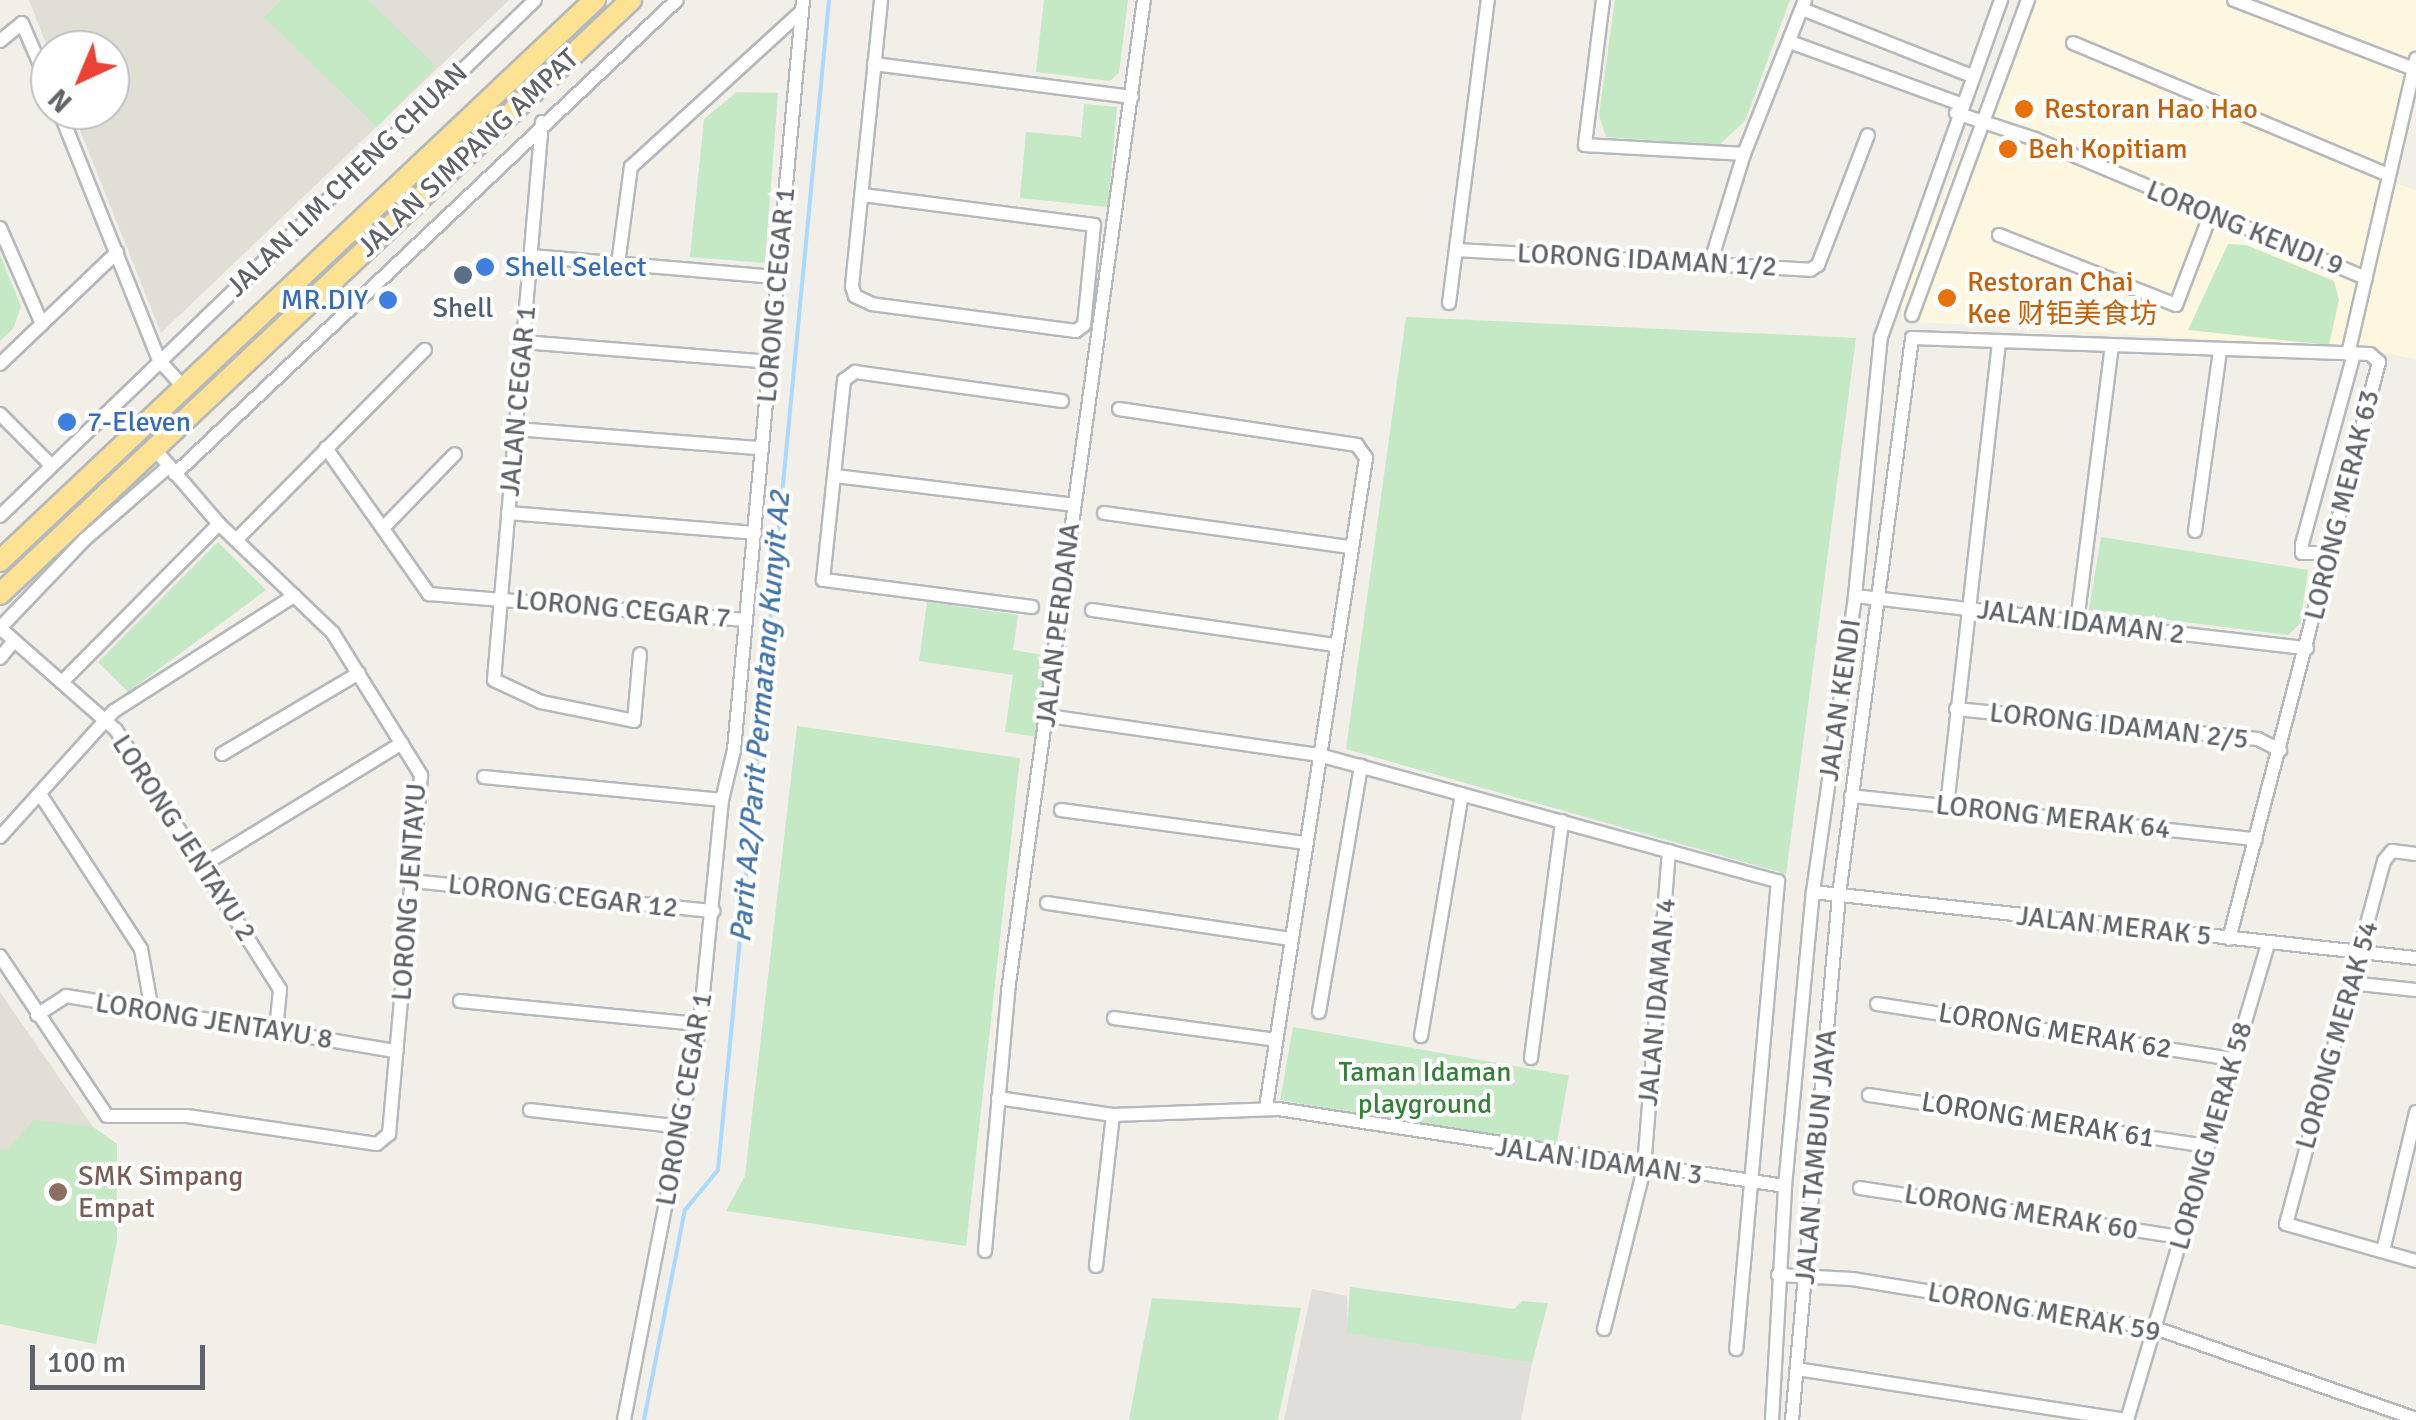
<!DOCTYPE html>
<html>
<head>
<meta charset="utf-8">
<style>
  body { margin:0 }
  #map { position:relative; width:2416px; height:1420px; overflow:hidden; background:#f1efe8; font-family:Signika,"Noto Sans SC",sans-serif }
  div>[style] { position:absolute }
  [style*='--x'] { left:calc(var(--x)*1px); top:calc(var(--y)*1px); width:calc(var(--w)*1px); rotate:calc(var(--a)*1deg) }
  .commercial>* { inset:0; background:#fef7e0 }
  .industrial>* { inset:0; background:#e0deda }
  .education>* { inset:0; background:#e1ded6 }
  .green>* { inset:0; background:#c5e8c5; transform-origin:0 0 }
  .stream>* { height:4px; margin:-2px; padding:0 2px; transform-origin:2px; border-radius:2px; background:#aadaff }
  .roads { filter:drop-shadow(2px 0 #b5b8bc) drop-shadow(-2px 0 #b5b8bc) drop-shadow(0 2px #b5b8bc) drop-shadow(0 -2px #b5b8bc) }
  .minor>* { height:12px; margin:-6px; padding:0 6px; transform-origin:6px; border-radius:6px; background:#fff }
  .highway>* { height:20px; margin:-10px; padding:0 10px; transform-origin:10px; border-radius:10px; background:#fde293 }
  .dots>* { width:28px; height:28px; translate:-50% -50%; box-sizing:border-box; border:5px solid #fff; border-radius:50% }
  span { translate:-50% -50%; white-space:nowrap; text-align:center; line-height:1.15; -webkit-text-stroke:8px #fff; paint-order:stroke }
  .food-label { font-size:28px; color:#c56008 }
  .left { translate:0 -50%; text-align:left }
  .street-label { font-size:28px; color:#5f6368 }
  .shop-label { font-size:28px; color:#366cbe }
  .right { translate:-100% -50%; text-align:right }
  .service-label { font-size:28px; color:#4e5e75 }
  .park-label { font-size:28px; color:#348238 }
  .education-label { font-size:28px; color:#785e54 }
  .water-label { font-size:30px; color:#4174aa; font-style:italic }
  .north { position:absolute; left:30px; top:30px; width:100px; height:100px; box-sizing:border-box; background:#fff; border:2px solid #bfc1c3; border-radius:50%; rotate:224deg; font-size:28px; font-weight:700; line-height:40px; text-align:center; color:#5f6368 }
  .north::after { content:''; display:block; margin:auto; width:35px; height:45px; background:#ea4335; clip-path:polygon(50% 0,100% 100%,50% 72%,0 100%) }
  .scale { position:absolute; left:30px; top:1345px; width:175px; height:45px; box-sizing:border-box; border:5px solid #5f6368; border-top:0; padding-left:12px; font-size:30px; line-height:35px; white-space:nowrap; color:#5f6368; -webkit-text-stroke:8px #fff; paint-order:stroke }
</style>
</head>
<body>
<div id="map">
  <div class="commercial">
    <div style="clip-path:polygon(2022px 0,2416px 0,2416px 96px,2395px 183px,2416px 190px,2416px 359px,2359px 348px,1902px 321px,1901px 302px)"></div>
  </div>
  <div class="industrial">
    <div style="clip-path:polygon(1312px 1289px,1347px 1296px,1348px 1333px,1532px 1363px,1521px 1420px,1284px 1420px)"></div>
  </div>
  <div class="education">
    <div style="clip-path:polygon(29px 0,509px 0,161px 333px,72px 110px,110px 110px,110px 50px,50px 54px)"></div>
    <div style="clip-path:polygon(0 992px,93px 1127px,117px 1144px,117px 1240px,96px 1344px,0 1324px)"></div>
  </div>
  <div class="green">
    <div style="clip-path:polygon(281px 0,368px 0,436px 66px,377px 127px,264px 17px)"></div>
    <div style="clip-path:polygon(1044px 0,1128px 0,1119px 73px,1110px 81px,1036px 72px)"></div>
    <div style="clip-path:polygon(1615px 0,1790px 0,1745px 121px,1719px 145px,1606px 137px,1599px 115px)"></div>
    <div style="clip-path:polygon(737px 92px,778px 93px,765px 263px,690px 257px,704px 119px)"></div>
    <div style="clip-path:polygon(1084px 104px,1117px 107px,1108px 207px,1020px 198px,1026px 132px,1081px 137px)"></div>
    <div style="clip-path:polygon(2228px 244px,2246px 245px,2334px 281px,2339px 300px,2329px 345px,2188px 330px)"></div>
    <div style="clip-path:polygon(0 255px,21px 306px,13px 329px,0 341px)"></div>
    <div style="clip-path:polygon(1406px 317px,1856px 338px,1786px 874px,1346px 749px)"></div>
    <div style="clip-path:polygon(2101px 537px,2308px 570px,2300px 624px,2288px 635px,2089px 610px)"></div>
    <div style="clip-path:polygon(218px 542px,266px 590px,128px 692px,98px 662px)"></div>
    <div style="clip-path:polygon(927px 602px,1018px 615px,1013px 650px,1049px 656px,1037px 737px,1005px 732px,1013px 675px,919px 661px)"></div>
    <div style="clip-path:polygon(797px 726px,1020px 758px,966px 1246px,726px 1211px,745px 1176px)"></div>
    <div style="left:1293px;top:1027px;width:280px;height:74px;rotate:10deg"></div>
    <div style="clip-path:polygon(34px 1120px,93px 1127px,117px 1144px,117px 1240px,96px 1344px,0 1324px,0 1149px,7px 1150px)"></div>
    <div style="clip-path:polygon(1350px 1287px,1514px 1309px,1522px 1301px,1548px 1303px,1532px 1363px,1347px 1333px)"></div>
    <div style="clip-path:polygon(1152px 1298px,1301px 1308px,1278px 1420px,1129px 1420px)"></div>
  </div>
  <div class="stream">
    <div style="--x:644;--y:1420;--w:214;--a:-79"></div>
    <div style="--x:685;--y:1210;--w:52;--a:-50.5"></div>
    <div style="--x:718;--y:1170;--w:1175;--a:-84.58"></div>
  </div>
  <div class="roads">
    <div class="minor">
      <div style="--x:1603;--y:0;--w:146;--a:97.1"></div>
      <div style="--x:1585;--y:145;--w:159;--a:3.2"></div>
      <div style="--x:2234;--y:0;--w:193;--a:21"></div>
      <div style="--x:1802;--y:9;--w:183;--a:21.5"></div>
      <div style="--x:0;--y:41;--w:28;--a:-39"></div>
      <div style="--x:22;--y:23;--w:71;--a:66.7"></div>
      <div style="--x:1790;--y:42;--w:181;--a:20"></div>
      <div style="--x:2073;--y:43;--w:342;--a:22.7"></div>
      <div style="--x:874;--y:64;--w:260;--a:7.3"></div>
      <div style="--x:59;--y:110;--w:269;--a:68.2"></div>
      <div style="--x:159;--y:360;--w:36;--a:48"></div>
      <div style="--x:1956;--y:113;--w:83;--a:18.2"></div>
      <div style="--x:2035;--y:139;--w:359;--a:22.8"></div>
      <div style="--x:542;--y:122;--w:560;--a:94.92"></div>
      <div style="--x:494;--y:680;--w:52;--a:25.1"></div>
      <div style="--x:541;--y:702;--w:95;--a:11.5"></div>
      <div style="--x:634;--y:721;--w:67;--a:-84.9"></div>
      <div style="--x:863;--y:195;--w:233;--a:7.4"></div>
      <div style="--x:1094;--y:225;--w:100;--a:95.7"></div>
      <div style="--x:1084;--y:325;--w:10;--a:143"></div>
      <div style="--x:1076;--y:331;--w:206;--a:-172.5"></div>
      <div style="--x:872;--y:304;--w:19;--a:-155"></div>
      <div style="--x:855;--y:296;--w:10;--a:-107"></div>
      <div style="--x:852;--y:286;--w:287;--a:-84.2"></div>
      <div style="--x:0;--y:228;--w:105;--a:66.4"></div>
      <div style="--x:1999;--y:235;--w:190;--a:21.6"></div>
      <div style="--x:2176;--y:305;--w:95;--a:-69.1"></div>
      <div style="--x:1456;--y:250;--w:355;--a:3.2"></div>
      <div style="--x:1810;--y:270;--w:9;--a:-32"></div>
      <div style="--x:1818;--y:265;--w:139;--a:-69"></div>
      <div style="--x:531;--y:256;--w:248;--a:4.9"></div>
      <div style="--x:1711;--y:261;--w:112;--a:-72.9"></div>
      <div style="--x:1744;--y:154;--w:166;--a:-68.4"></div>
      <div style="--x:618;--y:264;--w:98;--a:-82.4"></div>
      <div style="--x:631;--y:167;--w:230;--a:-42.4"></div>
      <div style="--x:1449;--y:303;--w:305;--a:-82.7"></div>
      <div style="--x:1912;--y:315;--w:336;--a:-69.8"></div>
      <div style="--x:523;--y:342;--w:248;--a:4.6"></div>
      <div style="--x:2348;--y:354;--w:303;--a:-77"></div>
      <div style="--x:0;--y:364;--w:162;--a:-43.7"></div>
      <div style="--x:1119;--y:409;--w:241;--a:8.6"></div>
      <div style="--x:1357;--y:445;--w:16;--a:55"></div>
      <div style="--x:1366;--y:458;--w:658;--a:98.75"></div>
      <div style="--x:0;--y:414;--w:72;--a:45"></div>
      <div style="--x:516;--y:429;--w:245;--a:4.5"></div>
      <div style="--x:326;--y:448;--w:179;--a:54.8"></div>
      <div style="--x:429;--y:594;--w:318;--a:4.7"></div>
      <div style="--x:175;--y:474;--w:690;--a:-43.36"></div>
      <div style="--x:835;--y:476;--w:240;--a:6.9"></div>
      <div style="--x:508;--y:513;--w:248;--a:4.6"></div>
      <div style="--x:1104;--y:513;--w:248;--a:7.9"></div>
      <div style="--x:0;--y:516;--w:743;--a:-43.96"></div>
      <div style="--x:383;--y:528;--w:103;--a:-45.8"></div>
      <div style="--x:2195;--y:531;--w:183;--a:-82.1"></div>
      <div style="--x:236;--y:540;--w:268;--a:-45.2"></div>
      <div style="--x:2325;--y:553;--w:23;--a:180"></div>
      <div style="--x:2302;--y:553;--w:9;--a:-90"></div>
      <div style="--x:2302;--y:544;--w:197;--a:-74.7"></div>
      <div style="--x:1855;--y:596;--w:455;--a:6.6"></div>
      <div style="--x:1032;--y:607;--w:211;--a:-172.6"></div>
      <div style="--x:823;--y:580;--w:201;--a:-84"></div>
      <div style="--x:844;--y:380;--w:14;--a:-36"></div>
      <div style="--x:855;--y:372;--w:209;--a:8"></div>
      <div style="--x:1092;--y:610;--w:246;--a:8.2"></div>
      <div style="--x:2077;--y:622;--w:279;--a:-82.8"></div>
      <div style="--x:0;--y:628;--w:154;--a:41.3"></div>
      <div style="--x:116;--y:730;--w:307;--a:57.7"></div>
      <div style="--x:280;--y:989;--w:42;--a:95.4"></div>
      <div style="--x:0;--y:628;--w:122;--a:-46.3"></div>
      <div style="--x:84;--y:540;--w:113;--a:-41"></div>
      <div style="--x:0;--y:658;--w:22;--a:-51"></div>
      <div style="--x:62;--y:682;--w:223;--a:-45.2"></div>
      <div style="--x:1956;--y:709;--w:303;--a:5.7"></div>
      <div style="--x:2258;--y:739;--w:25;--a:27"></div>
      <div style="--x:1048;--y:716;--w:274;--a:8.2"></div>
      <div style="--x:1319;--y:755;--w:476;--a:15.4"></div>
      <div style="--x:1778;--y:881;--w:470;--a:95.1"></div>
      <div style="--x:222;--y:754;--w:159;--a:-30.6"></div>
      <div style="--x:484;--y:777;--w:239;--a:5.5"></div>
      <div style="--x:40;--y:794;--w:185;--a:56.9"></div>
      <div style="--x:141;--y:949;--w:63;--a:79.9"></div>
      <div style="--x:1851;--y:796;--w:407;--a:6.1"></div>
      <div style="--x:1947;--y:806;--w:468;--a:-83.6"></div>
      <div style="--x:1061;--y:810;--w:247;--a:7.7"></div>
      <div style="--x:0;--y:837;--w:170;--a:-47.9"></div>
      <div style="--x:114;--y:711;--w:214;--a:-32.6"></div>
      <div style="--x:2416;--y:854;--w:24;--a:-173"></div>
      <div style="--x:2392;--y:851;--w:13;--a:129"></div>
      <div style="--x:2384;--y:861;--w:376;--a:105.1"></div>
      <div style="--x:2286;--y:1224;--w:135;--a:15.9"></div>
      <div style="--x:203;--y:865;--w:233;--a:-31.5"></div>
      <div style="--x:411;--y:881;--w:304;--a:5.7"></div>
      <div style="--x:1813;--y:892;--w:607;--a:6.25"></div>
      <div style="--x:1047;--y:903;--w:247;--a:8.4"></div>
      <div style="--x:0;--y:956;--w:192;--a:56.2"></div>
      <div style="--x:107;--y:1116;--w:80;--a:0"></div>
      <div style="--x:187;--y:1116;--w:192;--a:8.4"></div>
      <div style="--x:377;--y:1144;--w:16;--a:-40"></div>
      <div style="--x:389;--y:1134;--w:360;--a:-84.9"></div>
      <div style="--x:421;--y:775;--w:167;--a:-121.8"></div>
      <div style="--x:333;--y:633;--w:158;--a:-136.3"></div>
      <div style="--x:219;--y:524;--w:101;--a:-130.6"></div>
      <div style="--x:2350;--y:983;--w:66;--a:6.1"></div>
      <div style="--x:460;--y:1001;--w:241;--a:5.5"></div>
      <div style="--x:1877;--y:1004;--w:361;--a:8.8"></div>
      <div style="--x:1319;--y:1012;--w:250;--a:-80.3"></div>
      <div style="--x:37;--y:1015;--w:35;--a:-33"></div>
      <div style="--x:66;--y:996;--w:335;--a:9.5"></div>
      <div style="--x:1114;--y:1018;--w:163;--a:7.7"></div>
      <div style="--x:1421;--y:1036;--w:245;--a:-80.4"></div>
      <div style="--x:1531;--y:1058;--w:239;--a:-82.5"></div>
      <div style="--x:1869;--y:1095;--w:343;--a:8.6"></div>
      <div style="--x:998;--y:1098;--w:116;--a:8.4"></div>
      <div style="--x:1113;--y:1115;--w:165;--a:-2.1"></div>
      <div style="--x:1278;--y:1109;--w:513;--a:8.64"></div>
      <div style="--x:530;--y:1110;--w:155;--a:6.3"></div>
      <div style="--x:1860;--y:1188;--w:325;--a:8.7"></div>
      <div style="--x:985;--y:1251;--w:261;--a:-84.9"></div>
      <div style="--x:1008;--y:991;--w:1000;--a:-82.19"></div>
      <div style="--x:2383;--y:1251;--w:143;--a:-76.6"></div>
      <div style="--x:1096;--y:1266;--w:152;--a:-83.6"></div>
      <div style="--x:1778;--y:1275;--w:74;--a:3.1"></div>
      <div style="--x:1852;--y:1279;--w:307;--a:9.2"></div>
      <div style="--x:2155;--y:1328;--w:276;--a:19.2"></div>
      <div style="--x:1604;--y:1329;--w:166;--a:-76"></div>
      <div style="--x:1644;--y:1168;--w:318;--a:-85.5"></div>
      <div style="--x:1797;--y:1369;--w:332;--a:8.8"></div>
      <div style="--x:624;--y:1420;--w:403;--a:-79.1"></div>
      <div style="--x:700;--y:1024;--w:225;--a:-84.4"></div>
      <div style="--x:722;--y:800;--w:51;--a:-76.5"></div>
      <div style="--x:734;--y:750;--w:753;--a:-84.74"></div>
      <div style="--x:1772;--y:1420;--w:234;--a:-86.8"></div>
      <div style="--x:1785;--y:1186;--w:295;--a:-84.6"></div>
      <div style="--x:1813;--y:892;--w:299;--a:-81.9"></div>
      <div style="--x:1855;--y:596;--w:260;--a:-84.3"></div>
      <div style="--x:1881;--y:337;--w:358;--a:-70.4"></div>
      <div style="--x:1792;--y:1420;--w:527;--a:-84.88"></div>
      <div style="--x:1839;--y:895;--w:562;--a:-82.53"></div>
      <div style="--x:1912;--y:338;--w:458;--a:2"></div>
      <div style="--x:2370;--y:354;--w:12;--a:42"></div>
      <div style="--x:2379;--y:362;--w:596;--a:104.57"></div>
      <div style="--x:2127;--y:1420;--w:496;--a:-73.5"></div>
    </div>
    <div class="highway">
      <div style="--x:0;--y:561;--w:818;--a:-43.32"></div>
      <div style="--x:0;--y:594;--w:867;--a:-43.27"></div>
    </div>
  </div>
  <div class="dots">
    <div style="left:2024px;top:109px;background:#e8710a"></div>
    <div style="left:2008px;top:149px;background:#e8710a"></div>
    <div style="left:485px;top:267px;background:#3f7fe0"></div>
    <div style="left:463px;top:275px;background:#5c6f8a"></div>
    <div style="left:1947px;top:298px;background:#e8710a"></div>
    <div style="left:388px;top:300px;background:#3f7fe0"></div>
    <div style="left:67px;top:422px;background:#3f7fe0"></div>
    <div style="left:58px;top:1192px;background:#8d6e63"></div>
  </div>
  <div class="food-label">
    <span class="left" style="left:2044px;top:109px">Restoran Hao Hao</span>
    <span class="left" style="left:2028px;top:149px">Beh Kopitiam</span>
    <span class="left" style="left:1967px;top:298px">Restoran Chai<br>Kee 财钜美食坊</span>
  </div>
  <div class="street-label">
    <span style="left:468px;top:153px;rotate:-43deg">JALAN SIMPANG AMPAT</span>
    <span style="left:347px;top:180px;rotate:-44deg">JALAN LIM CHENG CHUAN</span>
    <span style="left:2245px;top:228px;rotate:22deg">LORONG KENDI 9</span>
    <span style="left:1647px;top:260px;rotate:3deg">LORONG IDAMAN 1/2</span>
    <span style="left:776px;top:295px;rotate:-85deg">LORONG CEGAR 1</span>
    <span style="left:518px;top:401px;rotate:-85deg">JALAN CEGAR 1</span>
    <span style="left:2342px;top:505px;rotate:-76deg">LORONG MERAK 63</span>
    <span style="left:623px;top:609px;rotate:5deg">LORONG CEGAR 7</span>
    <span style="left:2081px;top:622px;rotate:7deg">JALAN IDAMAN 2</span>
    <span style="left:1058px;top:625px;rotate:-83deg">JALAN PERDANA</span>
    <span style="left:1840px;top:700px;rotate:-82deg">JALAN KENDI</span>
    <span style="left:2119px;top:726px;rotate:6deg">LORONG IDAMAN 2/5</span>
    <span style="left:2053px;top:817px;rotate:6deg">LORONG MERAK 64</span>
    <span style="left:184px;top:838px;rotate:57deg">LORONG JENTAYU 2</span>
    <span style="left:409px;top:892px;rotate:-86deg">LORONG JENTAYU</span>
    <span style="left:563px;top:896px;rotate:6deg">LORONG CEGAR 12</span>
    <span style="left:2114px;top:926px;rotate:6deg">JALAN MERAK 5</span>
    <span style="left:1657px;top:1002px;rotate:-85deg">JALAN IDAMAN 4</span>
    <span style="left:214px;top:1021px;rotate:9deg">LORONG JENTAYU 8</span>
    <span style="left:2055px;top:1031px;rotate:9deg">LORONG MERAK 62</span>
    <span style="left:2337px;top:1035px;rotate:-74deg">LORONG MERAK 54</span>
    <span style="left:684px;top:1099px;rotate:-80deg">LORONG CEGAR 1</span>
    <span style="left:2038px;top:1120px;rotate:9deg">LORONG MERAK 61</span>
    <span style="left:2211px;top:1136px;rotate:-74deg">LORONG MERAK 58</span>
    <span style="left:1816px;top:1157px;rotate:-85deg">JALAN TAMBUN JAYA</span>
    <span style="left:1599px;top:1161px;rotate:8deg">JALAN IDAMAN 3</span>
    <span style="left:2021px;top:1212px;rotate:9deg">LORONG MERAK 60</span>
    <span style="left:2044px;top:1312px;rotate:10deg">LORONG MERAK 59</span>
  </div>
  <div class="shop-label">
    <span class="left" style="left:505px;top:267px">Shell Select</span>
    <span class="right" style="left:368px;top:300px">MR.DIY</span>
    <span class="left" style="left:87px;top:422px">7-Eleven</span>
  </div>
  <div class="service-label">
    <span style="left:463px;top:308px">Shell</span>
  </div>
  <div class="park-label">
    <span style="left:1425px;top:1088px">Taman Idaman<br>playground</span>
  </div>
  <div class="education-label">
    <span class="left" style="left:78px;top:1192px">SMK Simpang<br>Empat</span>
  </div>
  <div class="water-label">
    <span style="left:761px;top:717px;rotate:-85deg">Parit A2/Parit Permatang Kunyit A2</span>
  </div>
  <div class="north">N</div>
  <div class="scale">100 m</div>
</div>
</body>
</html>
